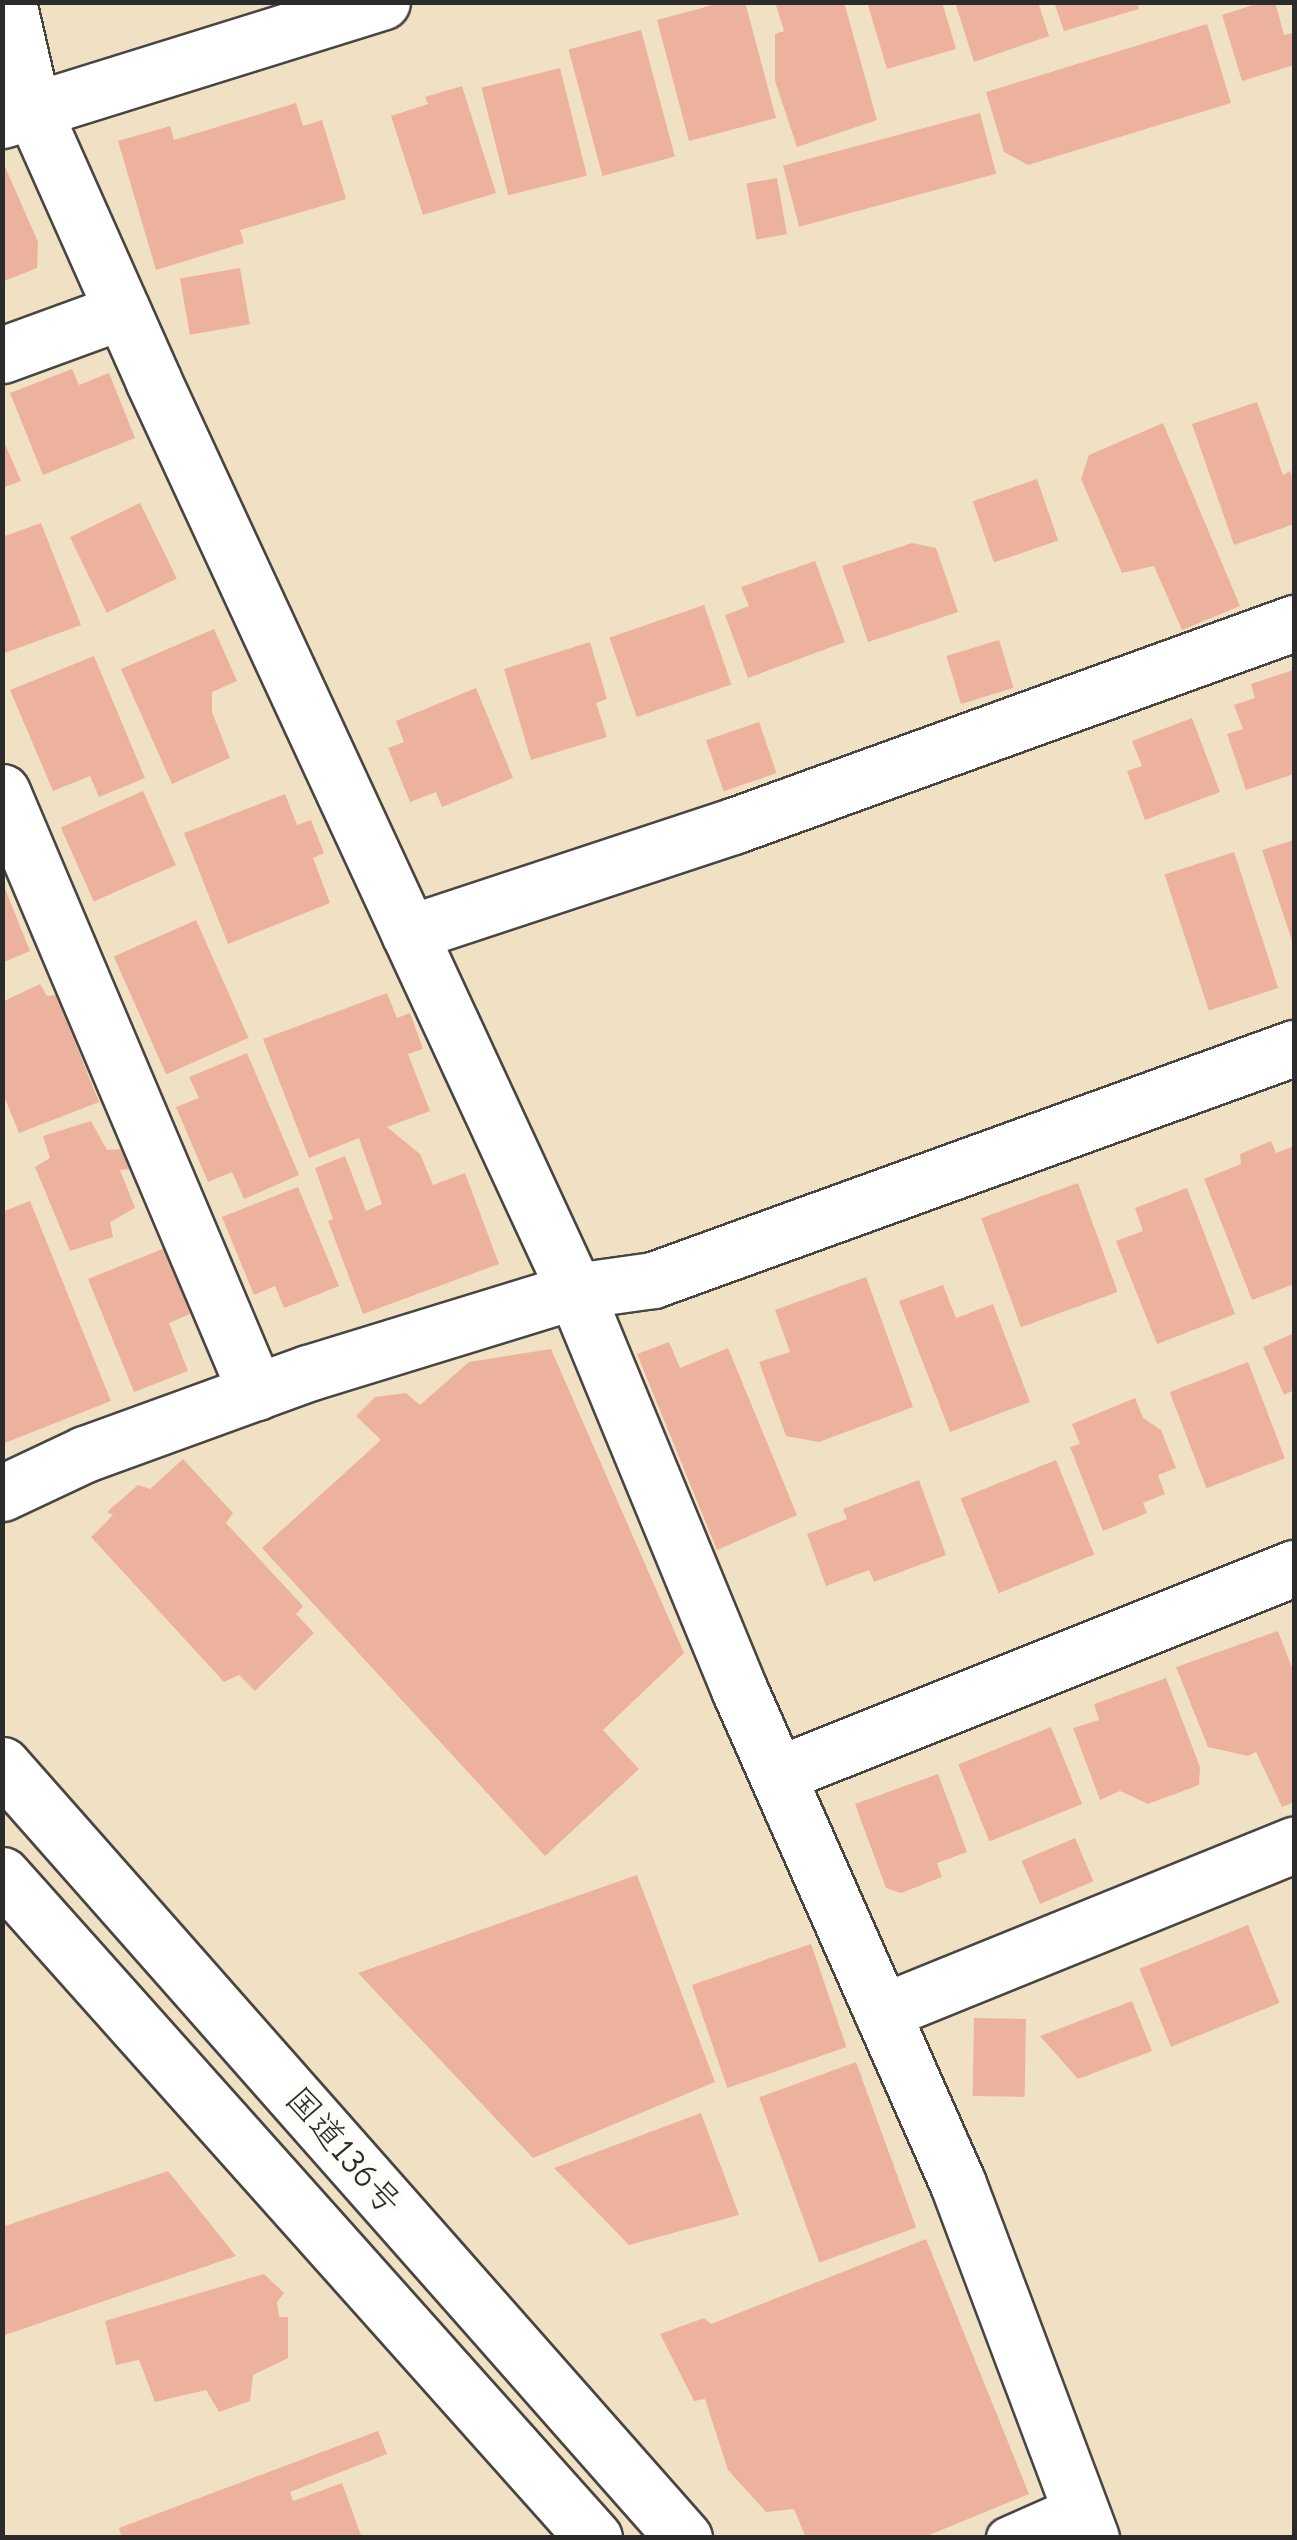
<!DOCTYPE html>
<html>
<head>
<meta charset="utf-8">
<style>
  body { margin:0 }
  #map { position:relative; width:1297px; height:2540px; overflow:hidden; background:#f1e1c4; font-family:"Comic Neue","Klee One",sans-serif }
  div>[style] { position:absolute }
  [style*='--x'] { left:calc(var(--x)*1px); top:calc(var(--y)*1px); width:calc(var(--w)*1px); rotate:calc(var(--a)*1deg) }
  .building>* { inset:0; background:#edb29d; transform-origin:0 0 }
  .roads { filter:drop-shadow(2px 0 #494642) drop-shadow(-2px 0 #494642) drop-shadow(0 2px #494642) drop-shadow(0 -2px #494642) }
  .service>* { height:40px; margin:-20px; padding:0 20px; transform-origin:20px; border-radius:20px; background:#fff }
  .minor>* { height:55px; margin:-27.5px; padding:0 27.5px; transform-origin:27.5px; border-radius:27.5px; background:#fff }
  .trunk>* { height:55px; margin:-27.5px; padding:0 27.5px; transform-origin:27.5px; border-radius:27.5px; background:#fff }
  span { translate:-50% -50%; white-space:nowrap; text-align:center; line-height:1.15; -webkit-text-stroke:10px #fdfcf7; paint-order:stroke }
  .street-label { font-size:35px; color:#2b2b2b }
  .frame { position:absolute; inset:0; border:5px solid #2b2b2b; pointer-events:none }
</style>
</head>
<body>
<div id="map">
  <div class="building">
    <div style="clip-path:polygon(724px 2px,745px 2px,776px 118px,689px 141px,657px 20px)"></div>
    <div style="clip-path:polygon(775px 2px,844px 2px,877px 120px,797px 147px,775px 81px,775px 34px,784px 31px)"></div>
    <div style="clip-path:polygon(867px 2px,942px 2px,956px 49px,887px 69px)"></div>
    <div style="clip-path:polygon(955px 2px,1038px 2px,1049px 36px,974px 62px)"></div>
    <div style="clip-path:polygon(1054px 2px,1137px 2px,1139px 9px,1064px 31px)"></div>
    <div style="clip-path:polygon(1262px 2px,1275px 2px,1284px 35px,1292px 33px,1294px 65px,1242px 81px,1222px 15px)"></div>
    <div style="clip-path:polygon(1207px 24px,1231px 103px,1028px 165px,1004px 152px,986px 92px)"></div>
    <div style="left:641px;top:30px;width:131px;height:75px;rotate:75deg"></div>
    <div style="left:560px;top:68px;width:111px;height:81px;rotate:76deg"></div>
    <div style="clip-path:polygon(462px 86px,496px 193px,423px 215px,391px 116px,428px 104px,425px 97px)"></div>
    <div style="clip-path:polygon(296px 103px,303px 126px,322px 120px,346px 199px,240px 230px,244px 243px,156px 270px,118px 141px,170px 126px,174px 140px)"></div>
    <div style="left:980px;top:113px;width:63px;height:204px;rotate:75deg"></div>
    <div style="clip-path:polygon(2px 160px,38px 242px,37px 268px,2px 282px)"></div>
    <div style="left:777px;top:178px;width:57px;height:31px;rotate:80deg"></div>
    <div style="left:240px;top:268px;width:57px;height:61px;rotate:80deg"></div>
    <div style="clip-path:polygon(72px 369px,79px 385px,109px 373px,135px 438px,43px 475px,10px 393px)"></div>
    <div style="clip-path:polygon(1257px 402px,1283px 475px,1290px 471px,1294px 482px,1294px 524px,1234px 545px,1192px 424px)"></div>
    <div style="clip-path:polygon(1163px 423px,1240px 606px,1182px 630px,1154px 566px,1122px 573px,1081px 479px,1089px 455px)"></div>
    <div style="clip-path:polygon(2px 437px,21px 481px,2px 488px)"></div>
    <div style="left:1037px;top:479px;width:65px;height:68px;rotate:71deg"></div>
    <div style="left:140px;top:503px;width:84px;height:78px;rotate:64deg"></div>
    <div style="clip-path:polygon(41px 523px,81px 625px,2px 654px,2px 537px)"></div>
    <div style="clip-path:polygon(912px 543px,936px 548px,958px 612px,868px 642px,842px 566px)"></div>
    <div style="clip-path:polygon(815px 561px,845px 642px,748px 678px,725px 615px,749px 606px,741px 587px)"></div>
    <div style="left:704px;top:605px;width:84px;height:100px;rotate:71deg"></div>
    <div style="clip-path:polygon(214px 629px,237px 681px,212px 692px,212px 712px,230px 758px,172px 784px,121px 669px)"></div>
    <div style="left:999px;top:640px;width:50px;height:55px;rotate:73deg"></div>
    <div style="clip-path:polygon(590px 642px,607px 699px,596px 703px,607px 737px,531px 760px,504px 669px)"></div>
    <div style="clip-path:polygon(94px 656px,145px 778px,99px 797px,90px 776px,53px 791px,10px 690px)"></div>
    <div style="clip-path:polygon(1293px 670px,1294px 774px,1246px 790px,1227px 734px,1243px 729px,1234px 705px,1255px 698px,1251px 684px)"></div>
    <div style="clip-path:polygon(476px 688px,513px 778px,442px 807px,436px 792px,410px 802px,388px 748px,404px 742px,396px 721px)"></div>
    <div style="clip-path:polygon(1192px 718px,1220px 792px,1145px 820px,1127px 771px,1142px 766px,1132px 741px)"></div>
    <div style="left:759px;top:722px;width:54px;height:56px;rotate:71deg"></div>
    <div style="left:143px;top:791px;width:81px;height:90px;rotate:66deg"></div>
    <div style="clip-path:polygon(285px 794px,297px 825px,311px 820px,324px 853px,313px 858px,330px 903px,228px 944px,184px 833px)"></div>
    <div style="clip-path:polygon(1294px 840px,1294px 947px,1262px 850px)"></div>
    <div style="left:1234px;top:852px;width:143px;height:73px;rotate:72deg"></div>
    <div style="clip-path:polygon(2px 881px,30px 951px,2px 963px)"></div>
    <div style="left:196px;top:920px;width:129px;height:90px;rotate:66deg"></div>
    <div style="clip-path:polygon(40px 984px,47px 996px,56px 995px,99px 1102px,19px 1133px,2px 1091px,2px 1002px)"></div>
    <div style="clip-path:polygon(387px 993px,397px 1018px,410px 1013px,423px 1049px,408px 1054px,430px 1111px,387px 1127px,420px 1154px,433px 1185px,465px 1173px,499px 1264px,363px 1314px,328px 1221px,333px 1219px,315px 1168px,345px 1156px,366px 1211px,382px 1204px,359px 1138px,309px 1158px,263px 1039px)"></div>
    <div style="clip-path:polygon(247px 1053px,299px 1175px,244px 1199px,232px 1172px,208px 1182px,176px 1107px,199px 1098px,189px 1077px)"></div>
    <div style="clip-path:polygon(91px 1121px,107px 1150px,123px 1149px,130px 1169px,120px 1170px,135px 1208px,110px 1222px,113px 1237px,70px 1251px,35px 1167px,50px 1158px,43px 1136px)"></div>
    <div style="clip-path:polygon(1271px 1141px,1276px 1153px,1294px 1146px,1294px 1284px,1252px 1300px,1204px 1179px,1241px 1164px,1240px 1154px)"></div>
    <div style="left:1078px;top:1183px;width:116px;height:103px;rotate:70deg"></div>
    <div style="clip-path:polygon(298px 1187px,339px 1286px,284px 1308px,275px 1286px,254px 1295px,222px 1217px)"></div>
    <div style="clip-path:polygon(1187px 1188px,1235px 1314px,1157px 1344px,1116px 1241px,1143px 1231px,1135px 1208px)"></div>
    <div style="clip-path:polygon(30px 1201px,111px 1401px,2px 1444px,2px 1212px)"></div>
    <div style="clip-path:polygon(165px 1248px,190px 1314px,169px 1323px,188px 1371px,134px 1392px,88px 1279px)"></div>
    <div style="clip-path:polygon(866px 1277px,913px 1407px,819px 1442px,786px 1436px,759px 1362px,790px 1352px,775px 1310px)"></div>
    <div style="clip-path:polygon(943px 1285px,956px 1318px,993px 1304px,1030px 1402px,950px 1432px,899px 1301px)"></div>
    <div style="clip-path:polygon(1294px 1333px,1294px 1390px,1284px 1395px,1263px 1347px)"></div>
    <div style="clip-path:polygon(669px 1342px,680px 1368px,728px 1348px,797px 1515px,717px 1550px,637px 1354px)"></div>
    <div style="clip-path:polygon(551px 1349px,684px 1653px,603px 1730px,639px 1769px,545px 1856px,262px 1548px,381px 1440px,356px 1416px,375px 1397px,406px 1393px,420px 1405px,469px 1362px)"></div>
    <div style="left:1248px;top:1362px;width:103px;height:84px;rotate:69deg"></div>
    <div style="clip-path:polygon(1135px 1398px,1143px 1418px,1161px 1430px,1176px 1468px,1158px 1475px,1165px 1494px,1143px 1503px,1147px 1513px,1103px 1531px,1070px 1447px,1080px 1444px,1072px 1424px)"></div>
    <div style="clip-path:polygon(183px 1459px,233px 1513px,226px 1523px,303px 1606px,296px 1614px,314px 1633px,255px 1691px,239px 1675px,224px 1682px,91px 1537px,113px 1515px,107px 1512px,138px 1485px,150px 1489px)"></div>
    <div style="left:1056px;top:1460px;width:102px;height:103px;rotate:68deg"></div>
    <div style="clip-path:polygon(919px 1480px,946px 1555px,874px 1582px,869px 1570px,826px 1586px,807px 1534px,847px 1519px,843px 1509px)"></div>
    <div style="clip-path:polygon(1278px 1631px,1294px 1673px,1294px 1802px,1282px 1807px,1256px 1752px,1248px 1756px,1208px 1747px,1176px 1667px)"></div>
    <div style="clip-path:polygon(1166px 1678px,1200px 1767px,1199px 1785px,1148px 1804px,1120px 1791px,1100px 1800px,1073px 1728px,1099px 1720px,1094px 1704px)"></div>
    <div style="left:1051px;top:1727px;width:83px;height:100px;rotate:68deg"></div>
    <div style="clip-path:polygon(938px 1774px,967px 1852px,937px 1863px,942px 1877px,901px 1893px,886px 1888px,855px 1804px)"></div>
    <div style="left:1075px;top:1838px;width:47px;height:58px;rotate:67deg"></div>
    <div style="clip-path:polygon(637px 1875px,715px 2082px,533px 2158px,358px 1973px)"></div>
    <div style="left:1248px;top:1925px;width:84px;height:117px;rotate:68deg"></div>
    <div style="left:811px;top:1944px;width:109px;height:126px;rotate:71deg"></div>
    <div style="clip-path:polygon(1132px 2001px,1152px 2051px,1078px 2079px,1040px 2036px)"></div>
    <div style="left:974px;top:2018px;width:52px;height:78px;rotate:1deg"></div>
    <div style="left:856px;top:2062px;width:176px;height:103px;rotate:70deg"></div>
    <div style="clip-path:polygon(701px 2113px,739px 2215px,629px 2245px,554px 2168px)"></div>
    <div style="clip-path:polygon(168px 2171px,236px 2256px,2px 2336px,2px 2227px)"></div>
    <div style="clip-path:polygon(926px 2239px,1029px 2494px,922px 2538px,806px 2538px,794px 2509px,766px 2512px,728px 2470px,705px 2399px,694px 2401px,660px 2334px,704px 2318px,711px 2324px)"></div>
    <div style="clip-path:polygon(264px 2274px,284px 2293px,277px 2302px,279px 2317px,288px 2317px,288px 2358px,253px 2375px,250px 2401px,219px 2412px,206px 2390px,155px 2402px,139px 2360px,116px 2365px,105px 2321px)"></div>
    <div style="clip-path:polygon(378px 2431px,387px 2454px,290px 2492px,293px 2501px,342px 2483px,362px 2538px,122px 2538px,119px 2528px)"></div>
  </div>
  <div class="roads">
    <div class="service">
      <div style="--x:1007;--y:2538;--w:79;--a:-24"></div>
    </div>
    <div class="minor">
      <div style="--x:8;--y:2;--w:111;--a:77"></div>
      <div style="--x:33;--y:110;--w:295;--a:66"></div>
      <div style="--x:153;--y:380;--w:1004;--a:65.15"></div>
      <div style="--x:575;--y:1291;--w:430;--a:67.6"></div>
      <div style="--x:739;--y:1689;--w:541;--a:66.13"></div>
      <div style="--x:958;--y:2184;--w:378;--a:69.4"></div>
      <div style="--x:2;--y:120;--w:398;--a:-17.3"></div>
      <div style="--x:2;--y:355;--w:128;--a:-20.1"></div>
      <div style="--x:2;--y:792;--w:652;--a:67.06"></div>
      <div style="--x:409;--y:933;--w:341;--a:-18.3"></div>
      <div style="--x:733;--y:826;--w:597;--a:-19.89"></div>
      <div style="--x:2;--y:1493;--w:92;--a:-25.2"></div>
      <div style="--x:85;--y:1454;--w:237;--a:-20"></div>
      <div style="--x:308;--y:1373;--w:279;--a:-17.1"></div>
      <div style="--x:575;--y:1291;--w:79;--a:-8"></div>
      <div style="--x:653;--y:1280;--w:682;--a:-19.9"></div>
      <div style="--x:779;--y:1774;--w:555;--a:-21.8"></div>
      <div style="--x:882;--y:2012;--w:445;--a:-22.1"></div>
    </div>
    <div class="trunk">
      <div style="--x:2;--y:1765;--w:1031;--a:48.58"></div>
      <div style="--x:2;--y:1875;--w:889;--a:48.24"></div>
    </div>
  </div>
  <div class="street-label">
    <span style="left:343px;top:2151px;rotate:49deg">国道136号</span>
  </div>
  <div class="frame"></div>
</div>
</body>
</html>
